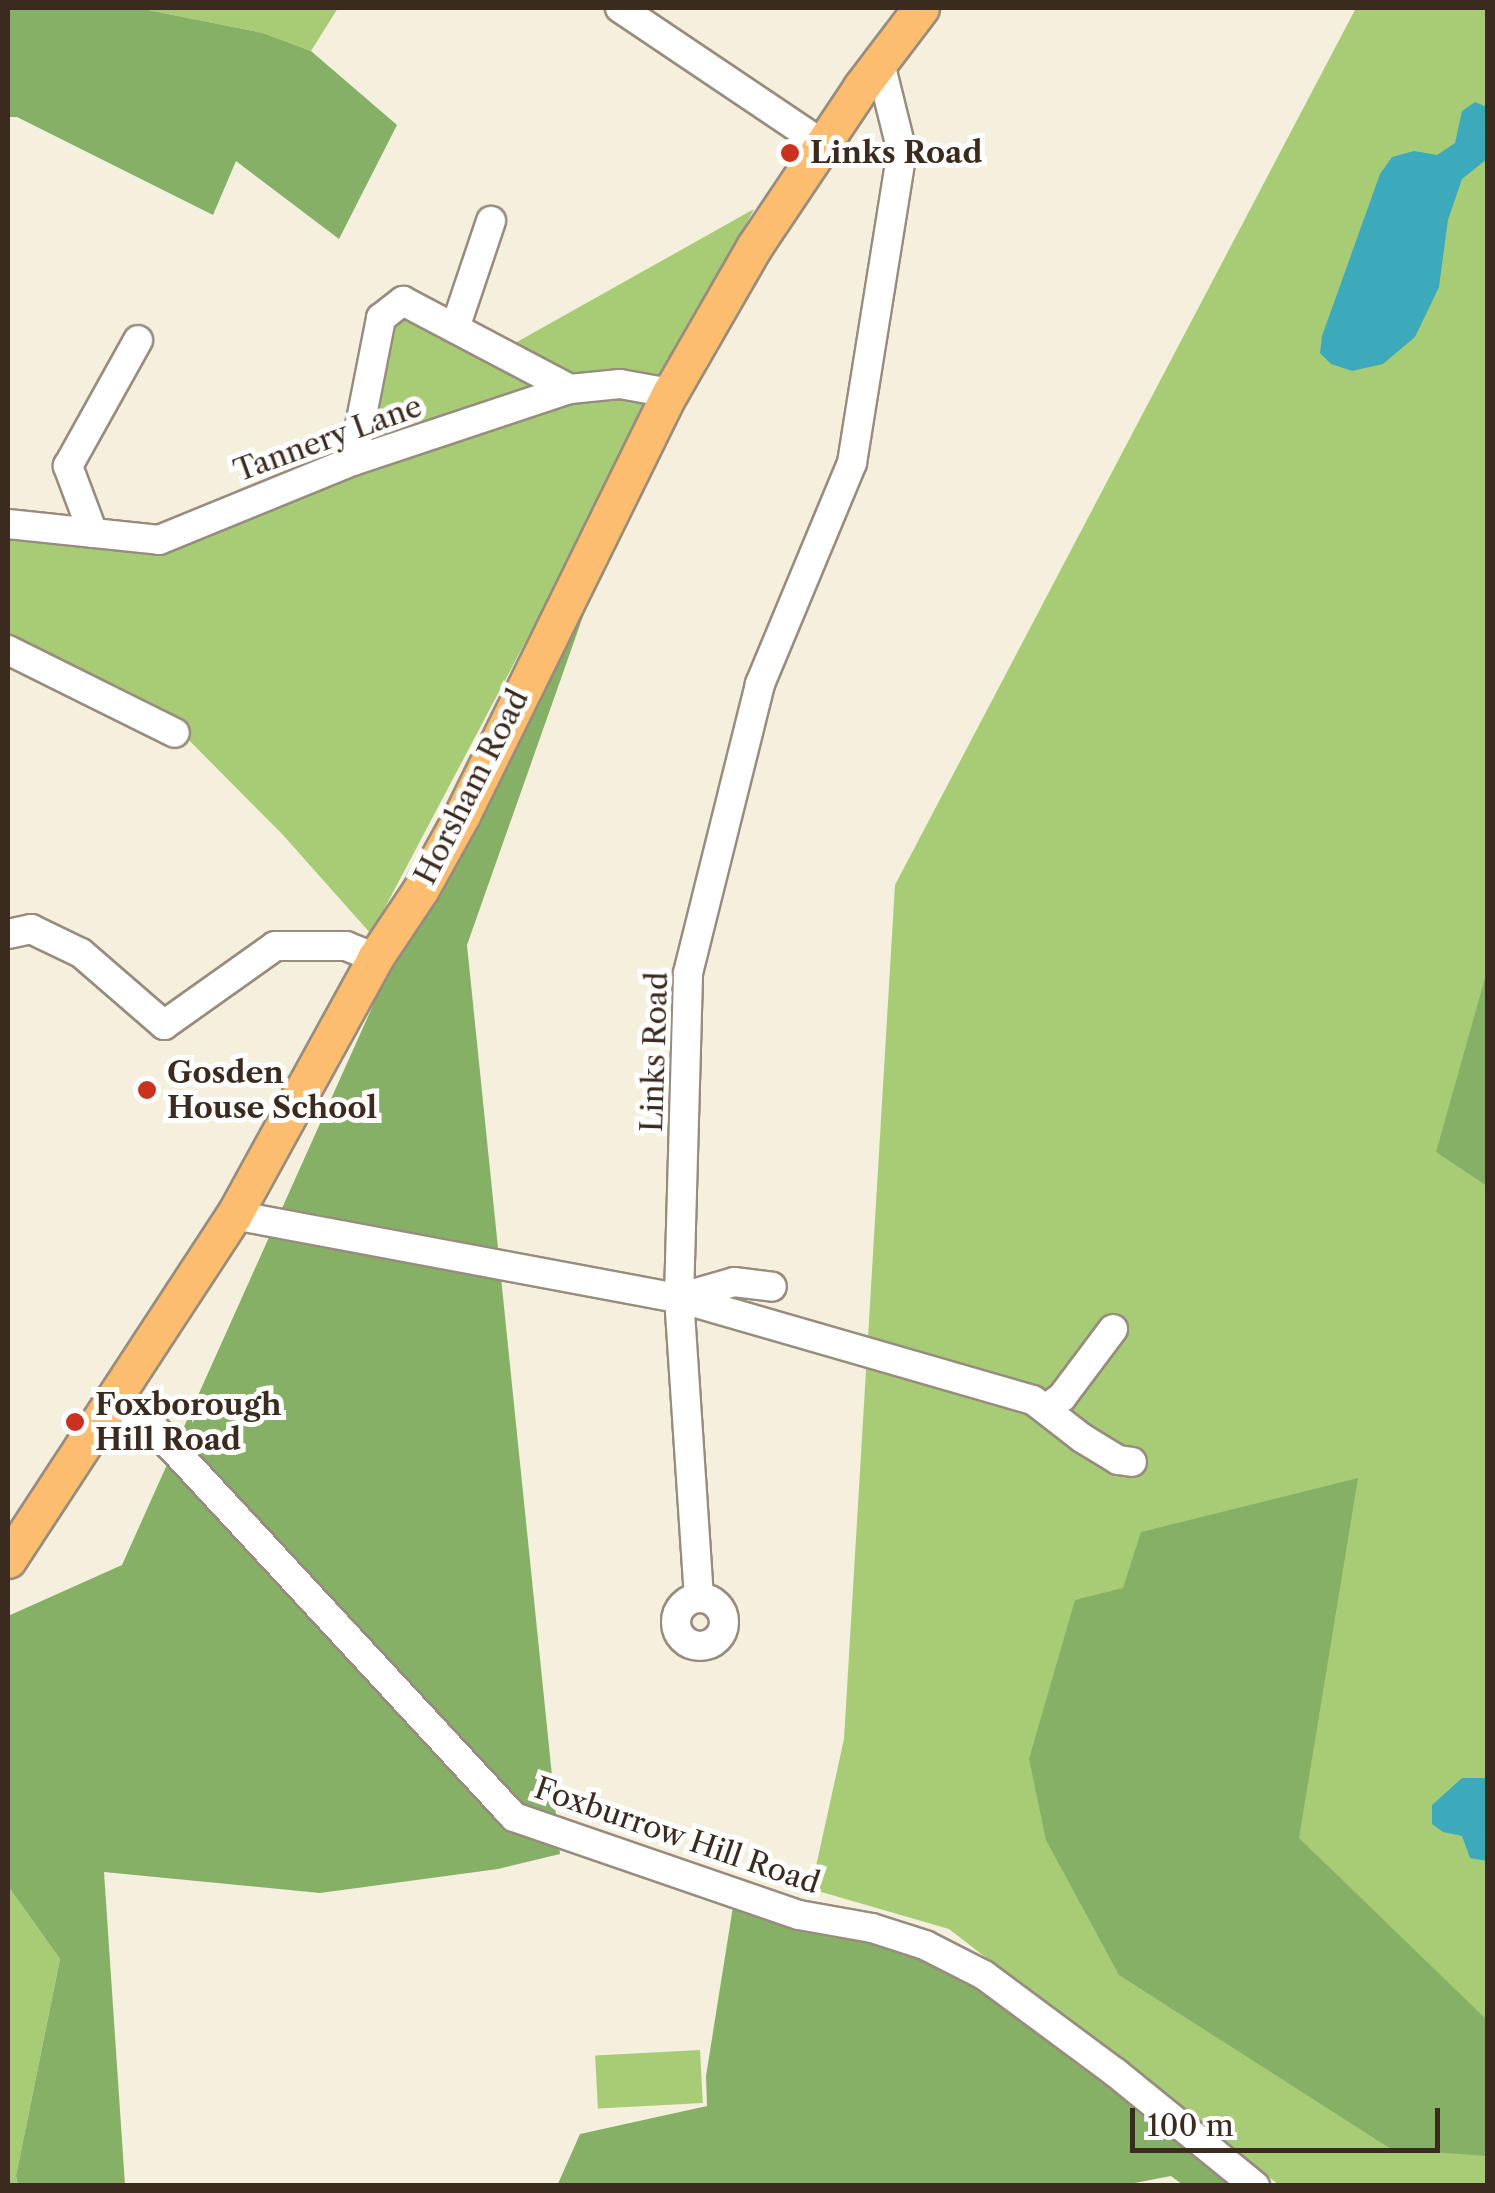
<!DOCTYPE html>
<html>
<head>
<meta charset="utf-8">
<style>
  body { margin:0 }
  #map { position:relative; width:1495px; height:2193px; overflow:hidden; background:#f5efde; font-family:"Libre Caslon Text",serif }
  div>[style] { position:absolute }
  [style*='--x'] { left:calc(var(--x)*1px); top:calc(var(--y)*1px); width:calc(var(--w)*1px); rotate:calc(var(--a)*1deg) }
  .green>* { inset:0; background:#a8cc75; transform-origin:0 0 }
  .forest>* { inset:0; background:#86b066 }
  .water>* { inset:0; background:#3caabb }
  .roads { filter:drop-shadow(2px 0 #988c7e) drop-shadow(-2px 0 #988c7e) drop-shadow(0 2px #988c7e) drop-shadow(0 -2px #988c7e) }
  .minor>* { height:28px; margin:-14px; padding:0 14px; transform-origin:14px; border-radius:14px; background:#fff }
  .minor>.ring { margin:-14px; padding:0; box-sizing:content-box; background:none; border:28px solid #fff; border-radius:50% }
  .major>* { height:35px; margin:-17.5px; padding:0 17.5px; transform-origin:17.5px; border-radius:17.5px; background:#fcbd6f }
  .dots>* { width:28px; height:28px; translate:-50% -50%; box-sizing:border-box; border:5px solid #fff; border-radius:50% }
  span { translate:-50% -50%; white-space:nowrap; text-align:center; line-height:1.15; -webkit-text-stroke:10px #fff; paint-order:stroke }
  .poi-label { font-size:30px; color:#3b2a1e; font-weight:700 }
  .left { translate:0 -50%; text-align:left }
  .street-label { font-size:30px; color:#3b2a1e }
  .frame { position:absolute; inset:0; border:10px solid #3b2a1e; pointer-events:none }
  .scale { position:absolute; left:1130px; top:2108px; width:310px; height:45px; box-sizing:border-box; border:5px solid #3b2a1e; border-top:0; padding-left:12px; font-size:30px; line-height:35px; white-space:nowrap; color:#3b2a1e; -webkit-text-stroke:8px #fff; paint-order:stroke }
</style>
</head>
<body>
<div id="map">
  <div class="green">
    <div style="clip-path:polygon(138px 8px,338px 8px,311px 51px,263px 33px)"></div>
    <div style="clip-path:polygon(1356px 8px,1487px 8px,1487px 2185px,1279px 2185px,949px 1929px,811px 1889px,844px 1739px,895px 885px)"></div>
    <div style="clip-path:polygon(754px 209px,371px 934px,283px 835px,164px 715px,8px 653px,8px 521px,192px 544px,356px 469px,392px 311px,501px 351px)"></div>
    <div style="clip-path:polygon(8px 1886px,60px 1959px,16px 2176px,18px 2186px,8px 2185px)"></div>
    <div style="left:700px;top:2050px;width:53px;height:105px;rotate:87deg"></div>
  </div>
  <div class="forest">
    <div style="clip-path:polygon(8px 8px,138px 8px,263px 33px,311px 51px,397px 125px,339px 239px,236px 161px,213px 215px,17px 117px,8px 117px)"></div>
    <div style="clip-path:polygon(588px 602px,467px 945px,560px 1854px,498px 1869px,320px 1893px,104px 1872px,125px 2185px,18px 2185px,16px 2176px,60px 1959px,8px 1886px,8px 1616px,122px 1565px,383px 983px)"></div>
    <div style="clip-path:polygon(1487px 971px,1487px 1186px,1436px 1152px)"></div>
    <div style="clip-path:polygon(1358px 1478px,1299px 1838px,1487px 2020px,1487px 2156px,1391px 2149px,1119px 1975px,1046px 1840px,1029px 1759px,1075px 1600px,1123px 1588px,1141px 1532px)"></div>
    <div style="clip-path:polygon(735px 1894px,984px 1975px,1255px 2185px,1183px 2185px,1171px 2176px,1119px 2186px,557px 2186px,580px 2134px,707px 2106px,706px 2076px)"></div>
  </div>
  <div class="water">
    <div style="clip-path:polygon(1475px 102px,1487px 107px,1487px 159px,1462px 179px,1448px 220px,1439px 287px,1415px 337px,1383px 364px,1352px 371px,1331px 364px,1320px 353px,1322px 336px,1380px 174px,1392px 157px,1414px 151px,1437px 155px,1455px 143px,1462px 111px)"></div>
    <div style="clip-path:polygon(1462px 1778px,1487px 1778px,1487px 1861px,1470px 1858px,1462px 1836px,1443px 1832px,1432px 1824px,1432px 1805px)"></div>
  </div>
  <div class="roads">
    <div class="minor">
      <div style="--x:620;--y:8;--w:242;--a:33.9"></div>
      <div style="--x:455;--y:328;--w:113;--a:-71.4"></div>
      <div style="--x:353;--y:461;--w:146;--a:-78.9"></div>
      <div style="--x:381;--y:318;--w:28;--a:-38"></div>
      <div style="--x:403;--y:301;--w:189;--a:27.8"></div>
      <div style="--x:8;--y:524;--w:152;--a:6"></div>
      <div style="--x:159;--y:540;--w:209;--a:-22.2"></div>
      <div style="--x:353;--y:461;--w:229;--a:-18.4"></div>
      <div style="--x:570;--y:389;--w:50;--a:-5.7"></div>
      <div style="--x:620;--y:384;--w:51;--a:10.2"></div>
      <div style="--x:93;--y:533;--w:72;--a:-110.5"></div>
      <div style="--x:68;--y:466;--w:144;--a:-60.9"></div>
      <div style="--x:8;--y:650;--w:186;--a:26.4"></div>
      <div style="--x:8;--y:934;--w:24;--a:-12"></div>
      <div style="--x:31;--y:929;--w:55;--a:25.6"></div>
      <div style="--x:81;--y:953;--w:110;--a:40.9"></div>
      <div style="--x:164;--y:1025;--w:136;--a:-35.4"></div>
      <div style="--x:275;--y:946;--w:71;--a:0"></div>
      <div style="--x:346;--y:946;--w:31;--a:22"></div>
      <div style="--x:234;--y:1215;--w:453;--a:10.6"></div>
      <div style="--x:679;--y:1298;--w:368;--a:16.1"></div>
      <div style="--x:1033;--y:1400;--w:62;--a:37.8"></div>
      <div style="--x:1082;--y:1438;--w:42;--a:31.4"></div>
      <div style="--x:1118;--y:1460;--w:14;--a:8"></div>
      <div style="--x:679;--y:1298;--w:57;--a:-16.2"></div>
      <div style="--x:734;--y:1282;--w:38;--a:7"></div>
      <div style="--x:113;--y:1398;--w:49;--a:35.9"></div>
      <div style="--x:153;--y:1427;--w:531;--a:47.21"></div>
      <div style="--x:514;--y:1817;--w:301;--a:19"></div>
      <div style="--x:799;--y:1915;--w:74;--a:10.1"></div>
      <div style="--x:872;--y:1928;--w:56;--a:17.8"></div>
      <div style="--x:925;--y:1945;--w:66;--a:27"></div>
      <div style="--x:984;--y:1975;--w:164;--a:36.6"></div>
      <div style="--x:1116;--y:2073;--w:179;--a:39.1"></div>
      <div style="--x:1045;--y:1409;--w:21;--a:-35"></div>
      <div style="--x:1062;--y:1397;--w:85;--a:-53.1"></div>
      <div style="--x:699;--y:1598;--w:301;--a:-93.8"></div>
      <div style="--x:679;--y:1298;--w:325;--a:-88.4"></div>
      <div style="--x:688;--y:973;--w:298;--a:-76"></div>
      <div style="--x:760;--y:684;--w:239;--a:-67.4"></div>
      <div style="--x:852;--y:463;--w:315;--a:-80.9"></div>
      <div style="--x:902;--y:152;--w:92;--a:-103.9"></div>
      <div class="ring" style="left:676px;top:1598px;width:20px;height:20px"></div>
    </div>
    <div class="major">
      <div style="--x:8;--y:1560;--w:412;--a:-56.8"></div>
      <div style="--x:234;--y:1215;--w:293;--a:-61.2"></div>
      <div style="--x:375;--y:958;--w:83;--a:-56.3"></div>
      <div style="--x:421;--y:889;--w:85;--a:-61"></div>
      <div style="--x:462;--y:815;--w:470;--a:-63.8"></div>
      <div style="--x:670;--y:393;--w:168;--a:-60.1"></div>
      <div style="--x:754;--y:247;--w:192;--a:-56.2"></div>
      <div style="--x:861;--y:87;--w:99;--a:-52.8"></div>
    </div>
  </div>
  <div class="dots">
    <div style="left:790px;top:153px;background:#c8321e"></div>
    <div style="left:147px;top:1090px;background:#c8321e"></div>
    <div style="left:75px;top:1422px;background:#c8321e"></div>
  </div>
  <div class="poi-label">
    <span class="left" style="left:810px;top:153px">Links Road</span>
    <span class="left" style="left:167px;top:1090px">Gosden<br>House School</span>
    <span class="left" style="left:95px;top:1422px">Foxborough<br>Hill Road</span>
  </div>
  <div class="street-label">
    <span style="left:328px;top:439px;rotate:-20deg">Tannery Lane</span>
    <span style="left:472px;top:787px;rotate:-63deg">Horsham Road</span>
    <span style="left:655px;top:1052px;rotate:-88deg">Links Road</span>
    <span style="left:677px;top:1836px;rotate:19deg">Foxburrow Hill Road</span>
  </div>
  <div class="frame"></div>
  <div class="scale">100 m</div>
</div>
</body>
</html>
